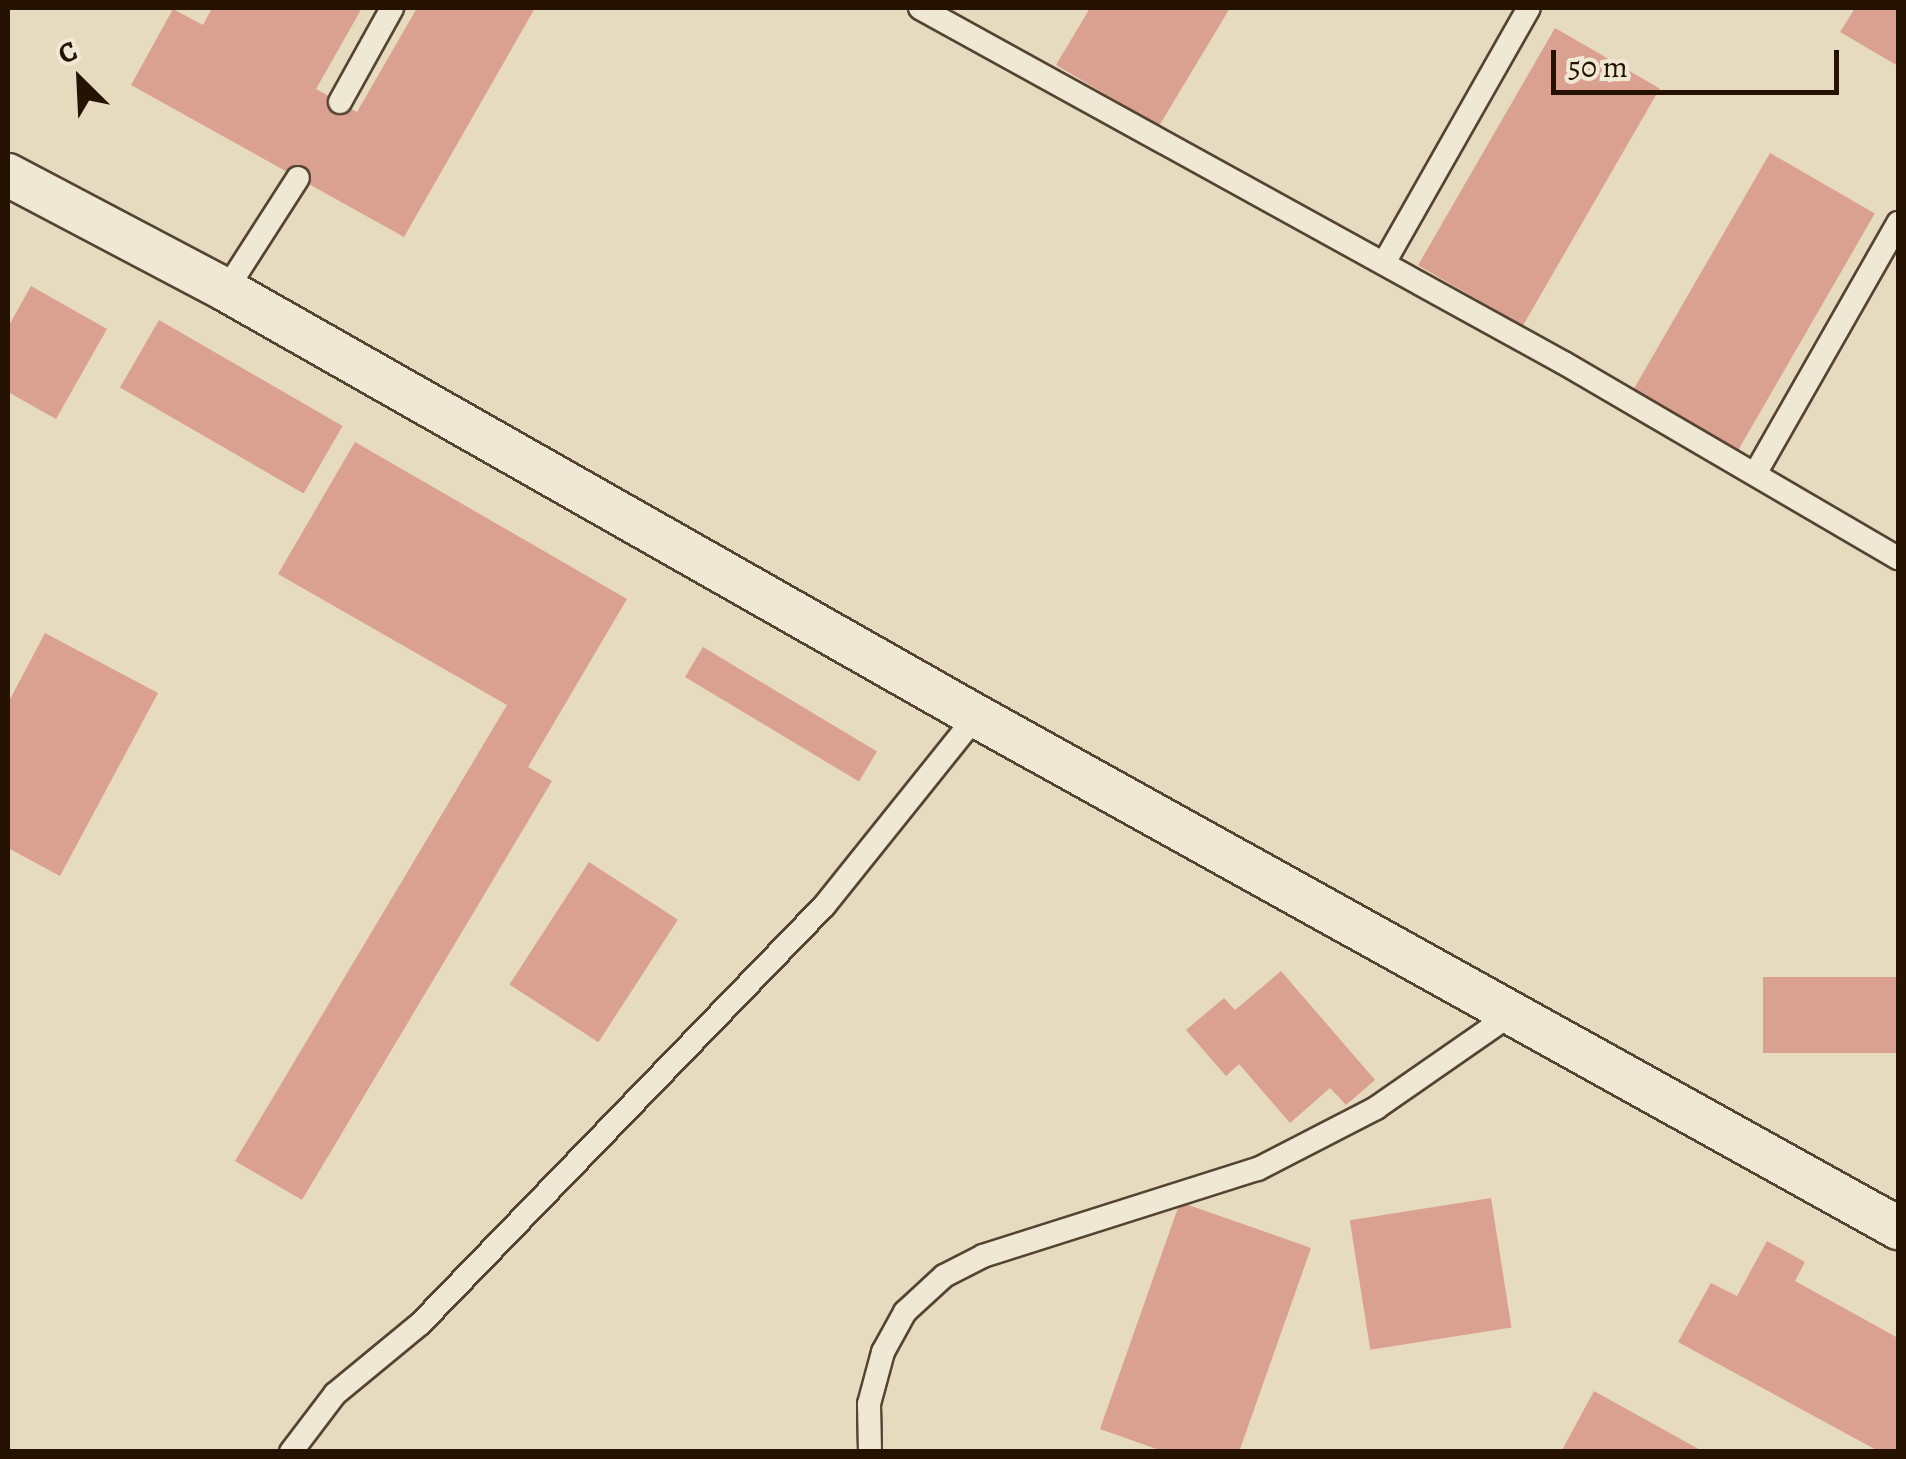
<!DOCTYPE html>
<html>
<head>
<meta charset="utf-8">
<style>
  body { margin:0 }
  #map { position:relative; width:1906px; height:1459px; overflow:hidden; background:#e6dbbf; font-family:Alegreya,serif }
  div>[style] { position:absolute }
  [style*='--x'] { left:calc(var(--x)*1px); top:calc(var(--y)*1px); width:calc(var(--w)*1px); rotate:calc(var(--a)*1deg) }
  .building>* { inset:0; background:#dba190; transform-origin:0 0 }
  .roads { filter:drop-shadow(2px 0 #554432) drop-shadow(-2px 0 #554432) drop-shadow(0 2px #554432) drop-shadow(0 -2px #554432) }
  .lane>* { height:22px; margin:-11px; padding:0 11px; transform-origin:11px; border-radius:11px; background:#efe8d5 }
  .street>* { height:42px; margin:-21px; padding:0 21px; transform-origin:21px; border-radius:21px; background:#efe8d5 }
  span { translate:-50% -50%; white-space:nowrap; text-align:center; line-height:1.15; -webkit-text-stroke:10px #efe8d5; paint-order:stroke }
  .frame { position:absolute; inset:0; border:10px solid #251203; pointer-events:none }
  .north { position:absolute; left:30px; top:30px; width:100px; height:100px; -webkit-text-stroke:8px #efe8d5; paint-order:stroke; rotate:336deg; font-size:28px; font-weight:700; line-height:40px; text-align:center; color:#251203 }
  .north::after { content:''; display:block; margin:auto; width:35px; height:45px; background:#251203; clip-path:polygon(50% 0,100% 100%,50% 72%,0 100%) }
  .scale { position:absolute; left:1551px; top:50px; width:288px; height:45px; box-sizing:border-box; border:5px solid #251203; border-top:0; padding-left:12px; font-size:30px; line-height:35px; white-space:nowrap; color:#251203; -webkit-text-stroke:8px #efe8d5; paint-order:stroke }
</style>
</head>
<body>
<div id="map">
  <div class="building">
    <div style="clip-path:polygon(212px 8px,362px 8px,316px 89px,357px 112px,417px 8px,535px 8px,404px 237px,131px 85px,173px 9px,203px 25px)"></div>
    <div style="clip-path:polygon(1090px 8px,1230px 8px,1159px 126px,1056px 65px)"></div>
    <div style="clip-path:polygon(1855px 8px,1898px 8px,1898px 66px,1840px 32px)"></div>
    <div style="left:1555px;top:28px;width:121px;height:274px;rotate:30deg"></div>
    <div style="left:1770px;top:153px;width:121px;height:273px;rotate:30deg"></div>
    <div style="clip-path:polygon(31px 286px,107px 329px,56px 419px,8px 392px,8px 327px)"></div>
    <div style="left:159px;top:320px;width:212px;height:78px;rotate:30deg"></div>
    <div style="clip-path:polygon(355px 442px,627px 599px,528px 767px,552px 781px,302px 1200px,235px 1161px,507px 705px,278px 574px)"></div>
    <div style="clip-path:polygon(45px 633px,158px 693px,60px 876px,8px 848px,8px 703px)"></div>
    <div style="left:703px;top:647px;width:203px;height:35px;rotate:31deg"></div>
    <div style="left:589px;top:862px;width:106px;height:146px;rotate:33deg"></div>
    <div style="clip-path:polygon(1281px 971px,1375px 1080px,1346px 1105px,1330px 1088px,1290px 1123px,1239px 1064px,1226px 1076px,1186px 1030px,1224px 998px,1235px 1010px)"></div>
    <div style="left:1898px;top:977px;width:76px;height:135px;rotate:90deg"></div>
    <div style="left:1491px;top:1198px;width:131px;height:143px;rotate:81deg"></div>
    <div style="clip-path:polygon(1180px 1202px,1311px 1248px,1239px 1452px,1165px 1452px,1100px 1429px)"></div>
    <div style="clip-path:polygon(1767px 1241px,1805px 1262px,1795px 1281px,1898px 1338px,1898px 1452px,1880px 1452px,1678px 1342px,1711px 1283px,1737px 1296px)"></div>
    <div style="clip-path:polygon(1594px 1391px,1704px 1452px,1561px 1452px)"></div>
  </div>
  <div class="roads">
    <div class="lane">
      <div style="--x:920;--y:8;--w:735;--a:28.87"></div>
      <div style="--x:1564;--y:363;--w:387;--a:30.3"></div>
      <div style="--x:340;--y:102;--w:107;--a:-61"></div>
      <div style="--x:1384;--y:263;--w:293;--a:-60.4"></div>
      <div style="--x:226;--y:290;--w:133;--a:-57.3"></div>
      <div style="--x:1755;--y:474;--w:289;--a:-60.3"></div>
      <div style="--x:291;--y:1452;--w:73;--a:-52.8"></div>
      <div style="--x:335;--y:1394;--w:110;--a:-39.5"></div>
      <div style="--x:420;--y:1324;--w:581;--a:-45.98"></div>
      <div style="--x:824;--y:906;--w:243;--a:-51.3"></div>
      <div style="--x:870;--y:1452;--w:48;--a:-91.2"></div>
      <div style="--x:869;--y:1404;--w:54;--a:-74.9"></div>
      <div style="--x:883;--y:1352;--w:46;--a:-61.2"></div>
      <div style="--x:905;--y:1312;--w:53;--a:-42.7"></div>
      <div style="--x:944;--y:1276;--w:44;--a:-27.1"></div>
      <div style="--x:983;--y:1256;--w:288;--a:-17.6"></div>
      <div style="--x:1258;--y:1169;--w:133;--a:-27.3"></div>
      <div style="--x:1376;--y:1108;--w:163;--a:-34.8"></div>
    </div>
    <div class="street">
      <div style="--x:8;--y:175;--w:246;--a:27.8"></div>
      <div style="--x:226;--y:290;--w:863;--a:29.6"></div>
      <div style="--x:976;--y:716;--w:1055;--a:29.04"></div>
    </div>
  </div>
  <div class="frame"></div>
  <div class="north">С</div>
  <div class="scale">50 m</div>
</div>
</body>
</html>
